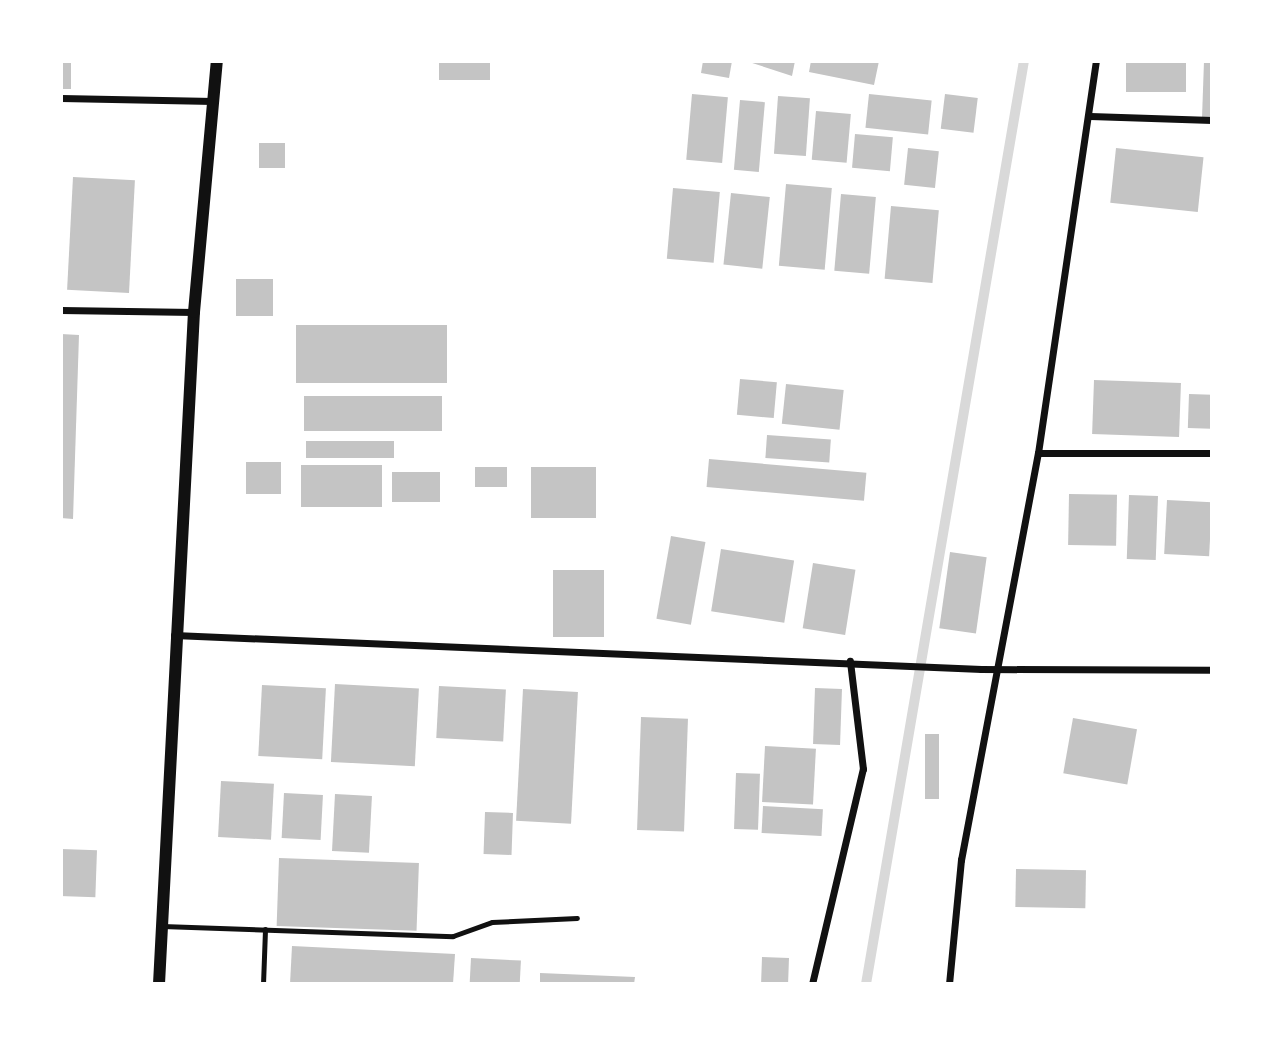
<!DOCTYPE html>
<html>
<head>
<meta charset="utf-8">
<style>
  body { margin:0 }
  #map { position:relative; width:1273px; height:1045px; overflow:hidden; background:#fff; font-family:Quicksand,sans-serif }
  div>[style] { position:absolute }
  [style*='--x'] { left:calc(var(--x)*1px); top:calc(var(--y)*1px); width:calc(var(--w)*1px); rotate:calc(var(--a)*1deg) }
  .stream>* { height:10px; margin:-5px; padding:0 5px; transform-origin:5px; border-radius:5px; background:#d9d9d9 }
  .building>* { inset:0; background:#c4c4c4; transform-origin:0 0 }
  .service>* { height:5px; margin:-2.5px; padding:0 2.5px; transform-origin:2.5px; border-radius:2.5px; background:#111 }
  .minor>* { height:7px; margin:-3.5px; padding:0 3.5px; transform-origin:3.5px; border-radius:3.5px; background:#111 }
  .tertiary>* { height:12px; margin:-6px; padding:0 6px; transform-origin:6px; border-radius:6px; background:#111 }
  span { translate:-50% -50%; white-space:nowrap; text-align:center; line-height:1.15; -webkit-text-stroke:6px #fff; paint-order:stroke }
  .frame { position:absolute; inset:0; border:63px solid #fff; pointer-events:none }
</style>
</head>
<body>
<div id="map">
  <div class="stream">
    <div style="--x:866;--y:984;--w:936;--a:-80.29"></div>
  </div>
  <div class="building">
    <div style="left:61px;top:61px;width:10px;height:28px"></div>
    <div style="left:439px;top:61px;width:51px;height:19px"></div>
    <div style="clip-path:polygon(703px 61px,732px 61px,729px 78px,701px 73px)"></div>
    <div style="clip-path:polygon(746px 61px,795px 61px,792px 76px)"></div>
    <div style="clip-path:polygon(811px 61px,879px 61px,874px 85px,809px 72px)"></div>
    <div style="left:1126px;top:61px;width:60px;height:31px"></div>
    <div style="clip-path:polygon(1204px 61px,1212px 61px,1212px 118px,1202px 118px)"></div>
    <div style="left:692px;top:94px;width:36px;height:66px;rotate:5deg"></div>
    <div style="left:869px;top:94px;width:63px;height:34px;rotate:6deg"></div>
    <div style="left:945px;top:94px;width:33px;height:35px;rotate:7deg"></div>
    <div style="left:778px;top:96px;width:32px;height:58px;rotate:4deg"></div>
    <div style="left:740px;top:100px;width:25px;height:70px;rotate:5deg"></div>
    <div style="left:816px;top:111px;width:35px;height:49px;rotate:5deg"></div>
    <div style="left:855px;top:134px;width:38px;height:34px;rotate:5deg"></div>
    <div style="left:259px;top:143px;width:26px;height:25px"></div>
    <div style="left:908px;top:148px;width:31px;height:37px;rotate:6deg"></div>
    <div style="left:1116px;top:148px;width:88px;height:55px;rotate:6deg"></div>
    <div style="left:73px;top:177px;width:62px;height:113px;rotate:3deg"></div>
    <div style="left:786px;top:184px;width:46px;height:82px;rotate:5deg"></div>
    <div style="left:673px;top:188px;width:47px;height:71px;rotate:5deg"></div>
    <div style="left:731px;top:193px;width:39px;height:72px;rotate:6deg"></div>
    <div style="left:841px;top:194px;width:35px;height:77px;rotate:5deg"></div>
    <div style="left:891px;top:206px;width:48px;height:73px;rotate:5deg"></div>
    <div style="left:236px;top:279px;width:37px;height:37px"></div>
    <div style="left:296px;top:325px;width:151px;height:58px"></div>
    <div style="clip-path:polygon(61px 334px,79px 335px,73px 519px,61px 518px)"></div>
    <div style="left:740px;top:379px;width:37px;height:36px;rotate:5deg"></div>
    <div style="left:1094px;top:380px;width:87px;height:54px;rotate:2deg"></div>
    <div style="left:786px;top:384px;width:58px;height:40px;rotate:6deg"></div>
    <div style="left:1189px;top:394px;width:23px;height:34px;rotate:2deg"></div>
    <div style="left:304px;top:396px;width:138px;height:35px"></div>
    <div style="left:767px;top:435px;width:64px;height:23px;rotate:4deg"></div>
    <div style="left:306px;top:441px;width:88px;height:17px"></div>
    <div style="left:709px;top:459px;width:158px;height:28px;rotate:5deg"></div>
    <div style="left:246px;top:462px;width:35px;height:32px"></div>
    <div style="left:301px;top:465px;width:81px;height:42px"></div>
    <div style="left:475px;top:467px;width:32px;height:20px"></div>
    <div style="left:531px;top:467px;width:65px;height:51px"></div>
    <div style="left:392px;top:472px;width:48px;height:30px"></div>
    <div style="left:1069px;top:494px;width:48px;height:51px;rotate:1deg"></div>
    <div style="left:1129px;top:495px;width:29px;height:64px;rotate:2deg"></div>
    <div style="left:1167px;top:500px;width:45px;height:54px;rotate:3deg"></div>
    <div style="left:671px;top:536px;width:35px;height:84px;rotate:10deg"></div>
    <div style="left:721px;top:549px;width:74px;height:63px;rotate:9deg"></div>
    <div style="left:950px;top:552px;width:37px;height:77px;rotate:8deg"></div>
    <div style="left:813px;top:563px;width:43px;height:66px;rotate:9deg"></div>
    <div style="left:553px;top:570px;width:51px;height:67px"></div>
    <div style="left:335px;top:684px;width:84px;height:78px;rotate:3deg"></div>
    <div style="left:262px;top:685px;width:64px;height:71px;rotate:3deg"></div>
    <div style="left:439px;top:686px;width:67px;height:52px;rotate:3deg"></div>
    <div style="left:815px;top:688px;width:27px;height:56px;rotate:2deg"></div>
    <div style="left:523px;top:689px;width:55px;height:132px;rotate:3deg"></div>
    <div style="left:641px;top:717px;width:47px;height:113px;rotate:2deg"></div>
    <div style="left:1073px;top:718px;width:65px;height:56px;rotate:10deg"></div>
    <div style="left:925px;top:734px;width:14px;height:65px"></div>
    <div style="left:765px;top:746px;width:51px;height:56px;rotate:3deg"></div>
    <div style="left:736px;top:773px;width:24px;height:56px;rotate:2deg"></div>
    <div style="left:221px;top:781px;width:53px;height:56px;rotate:3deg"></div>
    <div style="left:284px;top:793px;width:39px;height:45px;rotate:3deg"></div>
    <div style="left:335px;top:794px;width:37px;height:57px;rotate:3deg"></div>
    <div style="left:763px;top:806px;width:60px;height:27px;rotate:3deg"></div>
    <div style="left:485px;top:812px;width:28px;height:42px;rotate:2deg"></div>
    <div style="left:61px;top:849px;width:36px;height:47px;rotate:2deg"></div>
    <div style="left:279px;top:858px;width:140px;height:68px;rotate:2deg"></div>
    <div style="left:1016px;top:869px;width:70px;height:38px;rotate:1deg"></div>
    <div style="clip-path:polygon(292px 946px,455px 954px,453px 984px,290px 984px)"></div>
    <div style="left:762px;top:957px;width:27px;height:25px;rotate:2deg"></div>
    <div style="left:471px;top:958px;width:50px;height:26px;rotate:3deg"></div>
    <div style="clip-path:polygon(540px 973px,635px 977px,634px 984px,540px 984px)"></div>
  </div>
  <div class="service">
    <div style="--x:162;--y:926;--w:291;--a:2"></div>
    <div style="--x:453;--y:936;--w:41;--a:-19.7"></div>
    <div style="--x:492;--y:922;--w:85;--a:-2.7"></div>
    <div style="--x:263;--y:984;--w:55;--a:-87.9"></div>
  </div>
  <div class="minor">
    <div style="--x:61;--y:98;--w:152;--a:1.1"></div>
    <div style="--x:1090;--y:116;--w:122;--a:1.9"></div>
    <div style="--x:61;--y:310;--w:133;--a:0.9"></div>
    <div style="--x:1038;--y:453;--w:174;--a:0"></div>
    <div style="--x:174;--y:635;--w:808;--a:2.41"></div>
    <div style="--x:981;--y:669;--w:231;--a:0.2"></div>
    <div style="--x:812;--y:984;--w:221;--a:-76.7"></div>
    <div style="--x:863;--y:769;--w:109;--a:-96.9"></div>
    <div style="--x:949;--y:984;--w:125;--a:-84.5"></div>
    <div style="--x:961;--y:860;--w:414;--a:-79.3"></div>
    <div style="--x:1038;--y:453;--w:396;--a:-81.6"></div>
  </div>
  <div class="tertiary">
    <div style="--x:159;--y:984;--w:673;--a:-87.02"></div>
    <div style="--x:194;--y:312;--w:252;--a:-84.8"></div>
  </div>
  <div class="frame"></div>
</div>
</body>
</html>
